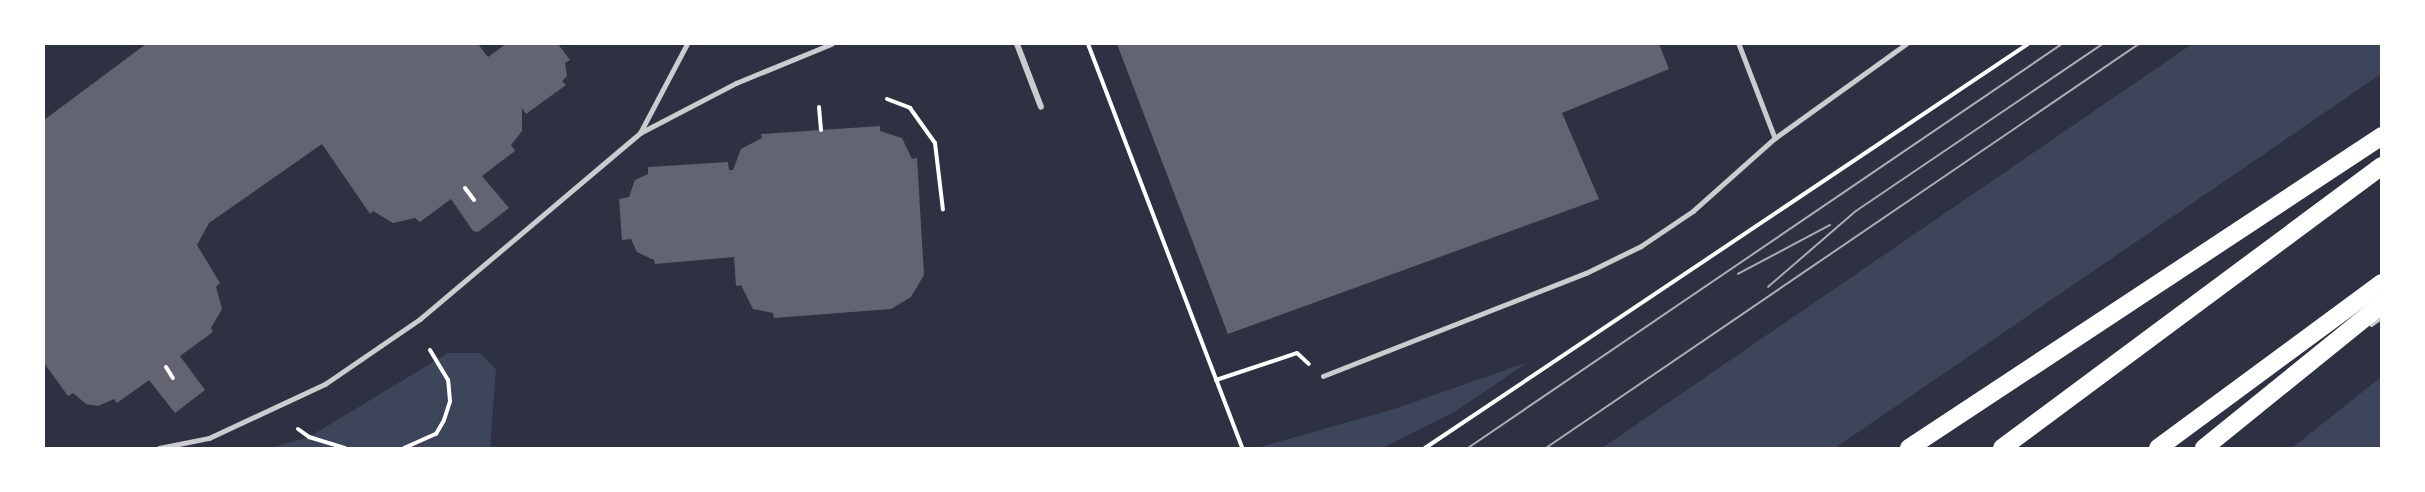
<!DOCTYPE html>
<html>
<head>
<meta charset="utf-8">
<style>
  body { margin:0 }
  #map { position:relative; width:2425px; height:492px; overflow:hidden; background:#2d3142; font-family:Cabin,sans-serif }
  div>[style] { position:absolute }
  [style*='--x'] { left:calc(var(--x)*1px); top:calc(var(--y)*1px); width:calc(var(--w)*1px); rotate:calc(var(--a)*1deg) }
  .green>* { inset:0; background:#3c4559 }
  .building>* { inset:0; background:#626471 }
  .path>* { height:4px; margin:-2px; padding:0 2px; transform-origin:2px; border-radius:2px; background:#fff }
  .service>* { height:4.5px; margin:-2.25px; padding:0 2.25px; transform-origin:2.25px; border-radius:2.25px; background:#caccd0 }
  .minor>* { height:6px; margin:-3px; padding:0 3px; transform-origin:3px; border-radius:3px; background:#caccd0 }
  .motorway>* { height:18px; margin:-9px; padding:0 9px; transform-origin:9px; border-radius:9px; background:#fff }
  .tram>* { height:1.5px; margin:-0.75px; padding:0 0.75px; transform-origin:0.75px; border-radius:0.75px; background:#abadb3 }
  span { translate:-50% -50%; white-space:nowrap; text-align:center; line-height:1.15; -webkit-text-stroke:5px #fff; paint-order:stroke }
  .frame { position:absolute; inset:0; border:45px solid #fff; pointer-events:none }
</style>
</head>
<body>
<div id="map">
  <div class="green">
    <div style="clip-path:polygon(2192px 44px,2381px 44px,2381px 74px,1835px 448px,1602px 448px)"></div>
    <div style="clip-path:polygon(448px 353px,480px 353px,496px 370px,490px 448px,270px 448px,309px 437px)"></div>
    <div style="clip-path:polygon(1528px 362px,1456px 411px,1383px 448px,1257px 448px,1397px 408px)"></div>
    <div style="clip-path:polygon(2381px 377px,2381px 448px,2292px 448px)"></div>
  </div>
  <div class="building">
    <div style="clip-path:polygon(146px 44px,478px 44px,488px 57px,506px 44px,558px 44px,570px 60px,565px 63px,567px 76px,562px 81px,566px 85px,526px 114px,522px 108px,522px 131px,511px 145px,515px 151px,482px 176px,509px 208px,478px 232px,473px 231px,451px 199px,420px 222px,415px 218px,393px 223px,373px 211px,370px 214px,322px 144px,209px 223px,197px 245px,220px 283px,216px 287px,222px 309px,211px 328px,213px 332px,180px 356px,205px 390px,175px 413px,149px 380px,117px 403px,114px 399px,98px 406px,86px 404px,73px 393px,68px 396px,44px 363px,44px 120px)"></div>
    <div style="clip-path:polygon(1117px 44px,1659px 44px,1669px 69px,1562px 113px,1599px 199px,1228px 334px)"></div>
    <div style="clip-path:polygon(880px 126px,880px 131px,902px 138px,912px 159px,917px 158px,924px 275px,911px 297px,891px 309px,774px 318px,773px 313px,753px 309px,741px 285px,736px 286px,734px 257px,655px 264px,654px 260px,637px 252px,631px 239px,622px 240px,619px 199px,629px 197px,635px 180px,648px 174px,648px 167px,728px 162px,729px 170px,733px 170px,741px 149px,762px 138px,761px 134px)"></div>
  </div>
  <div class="path">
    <div style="--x:1088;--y:44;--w:432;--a:69.1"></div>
    <div style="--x:887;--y:99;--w:25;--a:21"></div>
    <div style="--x:910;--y:108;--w:43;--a:54.5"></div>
    <div style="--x:935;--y:143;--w:67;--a:83.2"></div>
    <div style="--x:819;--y:107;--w:23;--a:85"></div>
    <div style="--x:465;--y:188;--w:15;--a:53"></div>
    <div style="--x:166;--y:367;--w:13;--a:58"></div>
    <div style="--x:1216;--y:380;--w:85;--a:-18.4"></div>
    <div style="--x:1297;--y:353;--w:16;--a:43"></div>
    <div style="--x:298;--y:429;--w:14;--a:36"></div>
    <div style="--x:309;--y:437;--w:38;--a:17"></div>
    <div style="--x:404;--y:448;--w:35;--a:-24"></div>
    <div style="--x:436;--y:434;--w:16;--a:-60"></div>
    <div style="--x:444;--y:420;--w:20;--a:-72"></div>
    <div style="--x:450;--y:401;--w:21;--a:-95"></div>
    <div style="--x:448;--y:380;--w:35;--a:-121"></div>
    <div style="--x:1425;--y:448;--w:726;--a:-33.82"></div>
  </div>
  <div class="service">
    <div style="--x:1739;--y:44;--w:101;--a:69"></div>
    <div style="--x:640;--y:133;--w:101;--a:-62.2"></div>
    <div style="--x:2371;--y:324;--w:14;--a:-36"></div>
    <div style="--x:1323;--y:376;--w:282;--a:-21.4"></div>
    <div style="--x:1586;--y:273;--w:61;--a:-26.1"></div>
    <div style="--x:1641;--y:246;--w:63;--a:-33.9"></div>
    <div style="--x:1693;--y:211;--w:110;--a:-41.7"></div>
    <div style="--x:1775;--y:138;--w:161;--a:-35.7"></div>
    <div style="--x:159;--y:448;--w:51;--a:-11.3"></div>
    <div style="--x:209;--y:438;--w:128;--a:-25"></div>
    <div style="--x:325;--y:384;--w:115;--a:-34.4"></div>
    <div style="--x:420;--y:319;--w:288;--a:-40.2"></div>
    <div style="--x:640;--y:133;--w:108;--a:-27.5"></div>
    <div style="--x:736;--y:83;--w:103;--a:-22.3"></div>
  </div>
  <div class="minor">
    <div style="--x:1017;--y:44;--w:67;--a:69.1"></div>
  </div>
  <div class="motorway">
    <div style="--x:1909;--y:448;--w:567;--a:-33.41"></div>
    <div style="--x:2002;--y:448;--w:473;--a:-36.6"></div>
    <div style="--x:2158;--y:448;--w:278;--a:-36.4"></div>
    <div style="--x:2204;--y:448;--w:229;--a:-39"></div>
  </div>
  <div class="tram">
    <div style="--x:1738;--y:274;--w:104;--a:-28"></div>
    <div style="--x:1768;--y:287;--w:116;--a:-40.8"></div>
    <div style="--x:1856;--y:211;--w:298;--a:-34.1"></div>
    <div style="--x:1468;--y:448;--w:718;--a:-34.22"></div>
    <div style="--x:1546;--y:448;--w:718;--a:-34.27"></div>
  </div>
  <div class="frame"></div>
</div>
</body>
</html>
